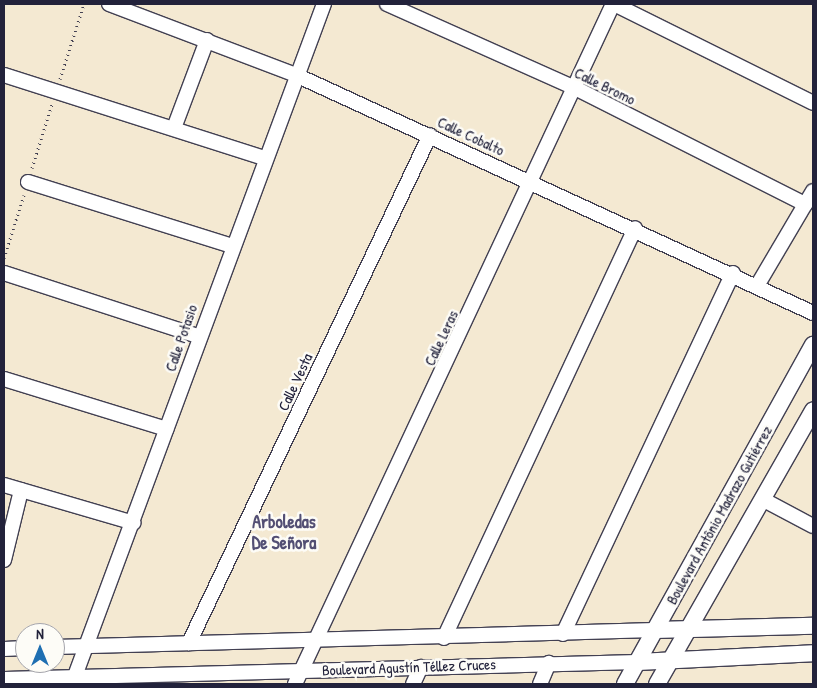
<!DOCTYPE html>
<html>
<head>
<meta charset="utf-8">
<style>
  body { margin:0 }
  #map { position:relative; width:817px; height:688px; overflow:hidden; background:#f4e9d2; font-family:"Patrick Hand",sans-serif }
  div>[style] { position:absolute }
  [style*='--x'] { left:calc(var(--x)*1px); top:calc(var(--y)*1px); width:calc(var(--w)*1px); rotate:calc(var(--a)*1deg) }
  .path>* { height:3px; margin-top:-1.5px; transform-origin:0; background:repeating-linear-gradient(90deg,#424052 0 1px,transparent 0 5px) }
  .roads { filter:drop-shadow(1px 0 #424052) drop-shadow(-1px 0 #424052) drop-shadow(0 1px #424052) drop-shadow(0 -1px #424052) }
  .minor>* { height:14px; margin:-7px; padding:0 7px; transform-origin:7px; border-radius:7px; background:#fff }
  .tertiary>* { height:16px; margin:-8px; padding:0 8px; transform-origin:8px; border-radius:8px; background:#fff }
  span { translate:-50% -50%; white-space:nowrap; text-align:center; line-height:1.15; -webkit-text-stroke:5px #fdfcf7; paint-order:stroke }
  .street-label { font-size:15px; color:#22223b }
  .quarter-label { font-size:18px; color:#534f74; font-weight:700 }
  .frame { position:absolute; inset:0; border:5px solid #22223b; pointer-events:none }
  .north { position:absolute; left:15px; top:623px; width:50px; height:50px; box-sizing:border-box; background:#fdfcf7; border:1px solid #a5a5ac; border-radius:50%; rotate:0deg; font-size:14px; font-weight:700; line-height:20px; text-align:center; color:#22223b }
  .north::after { content:''; display:block; margin:auto; width:18px; height:22px; background:#1f6fb2; clip-path:polygon(50% 0,100% 100%,50% 72%,0 100%) }
</style>
</head>
<body>
<div id="map">
  <div class="path">
    <div style="--x:60;--y:79;--w:79;--a:-72.3"></div>
    <div style="--x:32;--y:168;--w:67;--a:-72.6"></div>
    <div style="--x:4;--y:258;--w:66;--a:-72.4"></div>
  </div>
  <div class="roads">
    <div class="minor">
      <div style="--x:109;--y:4;--w:200;--a:20.8"></div>
      <div style="--x:296;--y:75;--w:569;--a:24.72"></div>
      <div style="--x:387;--y:4;--w:206;--a:24.1"></div>
      <div style="--x:575;--y:88;--w:258;--a:26.8"></div>
      <div style="--x:614;--y:4;--w:222;--a:26.4"></div>
      <div style="--x:4;--y:75;--w:273;--a:17.7"></div>
      <div style="--x:174;--y:128;--w:94;--a:-69.4"></div>
      <div style="--x:28;--y:182;--w:214;--a:17.4"></div>
      <div style="--x:4;--y:273;--w:204;--a:18"></div>
      <div style="--x:757;--y:286;--w:110;--a:-59.5"></div>
      <div style="--x:4;--y:379;--w:170;--a:17.1"></div>
      <div style="--x:4;--y:485;--w:135;--a:16.3"></div>
      <div style="--x:764;--y:500;--w:55;--a:28"></div>
      <div style="--x:4;--y:560;--w:72;--a:-76.3"></div>
      <div style="--x:563;--y:634;--w:399;--a:-64.8"></div>
      <div style="--x:444;--y:638;--w:452;--a:-65"></div>
      <div style="--x:189;--y:643;--w:562;--a:-64.62"></div>
      <div style="--x:55;--y:647;--w:600;--a:-1.62"></div>
      <div style="--x:4;--y:649;--w:21;--a:-3"></div>
      <div style="--x:4;--y:679;--w:634;--a:-1.54"></div>
      <div style="--x:72;--y:684;--w:725;--a:-69.67"></div>
      <div style="--x:295;--y:684;--w:751;--a:-64.94"></div>
      <div style="--x:413;--y:684;--w:19;--a:-65"></div>
      <div style="--x:540;--y:684;--w:23;--a:-67"></div>
    </div>
    <div class="tertiary">
      <div style="--x:655;--y:630;--w:158;--a:-1.5"></div>
      <div style="--x:638;--y:662;--w:175;--a:-2.9"></div>
      <div style="--x:625;--y:684;--w:388;--a:-61"></div>
      <div style="--x:657;--y:684;--w:315;--a:-60.3"></div>
    </div>
  </div>
  <div class="street-label">
    <span style="left:605px;top:86px;rotate:26deg">Calle Bromo</span>
    <span style="left:471px;top:136px;rotate:25deg">Calle Cobalto</span>
    <span style="left:181px;top:338px;rotate:-71deg">Calle Potasio</span>
    <span style="left:441px;top:338px;rotate:-65deg">Calle Leras</span>
    <span style="left:295px;top:382px;rotate:-65deg">Calle Vesta</span>
    <span style="left:719px;top:515px;rotate:-61deg">Boulevard Antônio Madrazo Gutiérrez</span>
    <span style="left:409px;top:667px;rotate:-2deg">Boulevard Agustín Téllez Cruces</span>
  </div>
  <div class="quarter-label">
    <span style="left:284px;top:533px">Arboledas<br>De Señora</span>
  </div>
  <div class="frame"></div>
  <div class="north">N</div>
</div>
</body>
</html>
